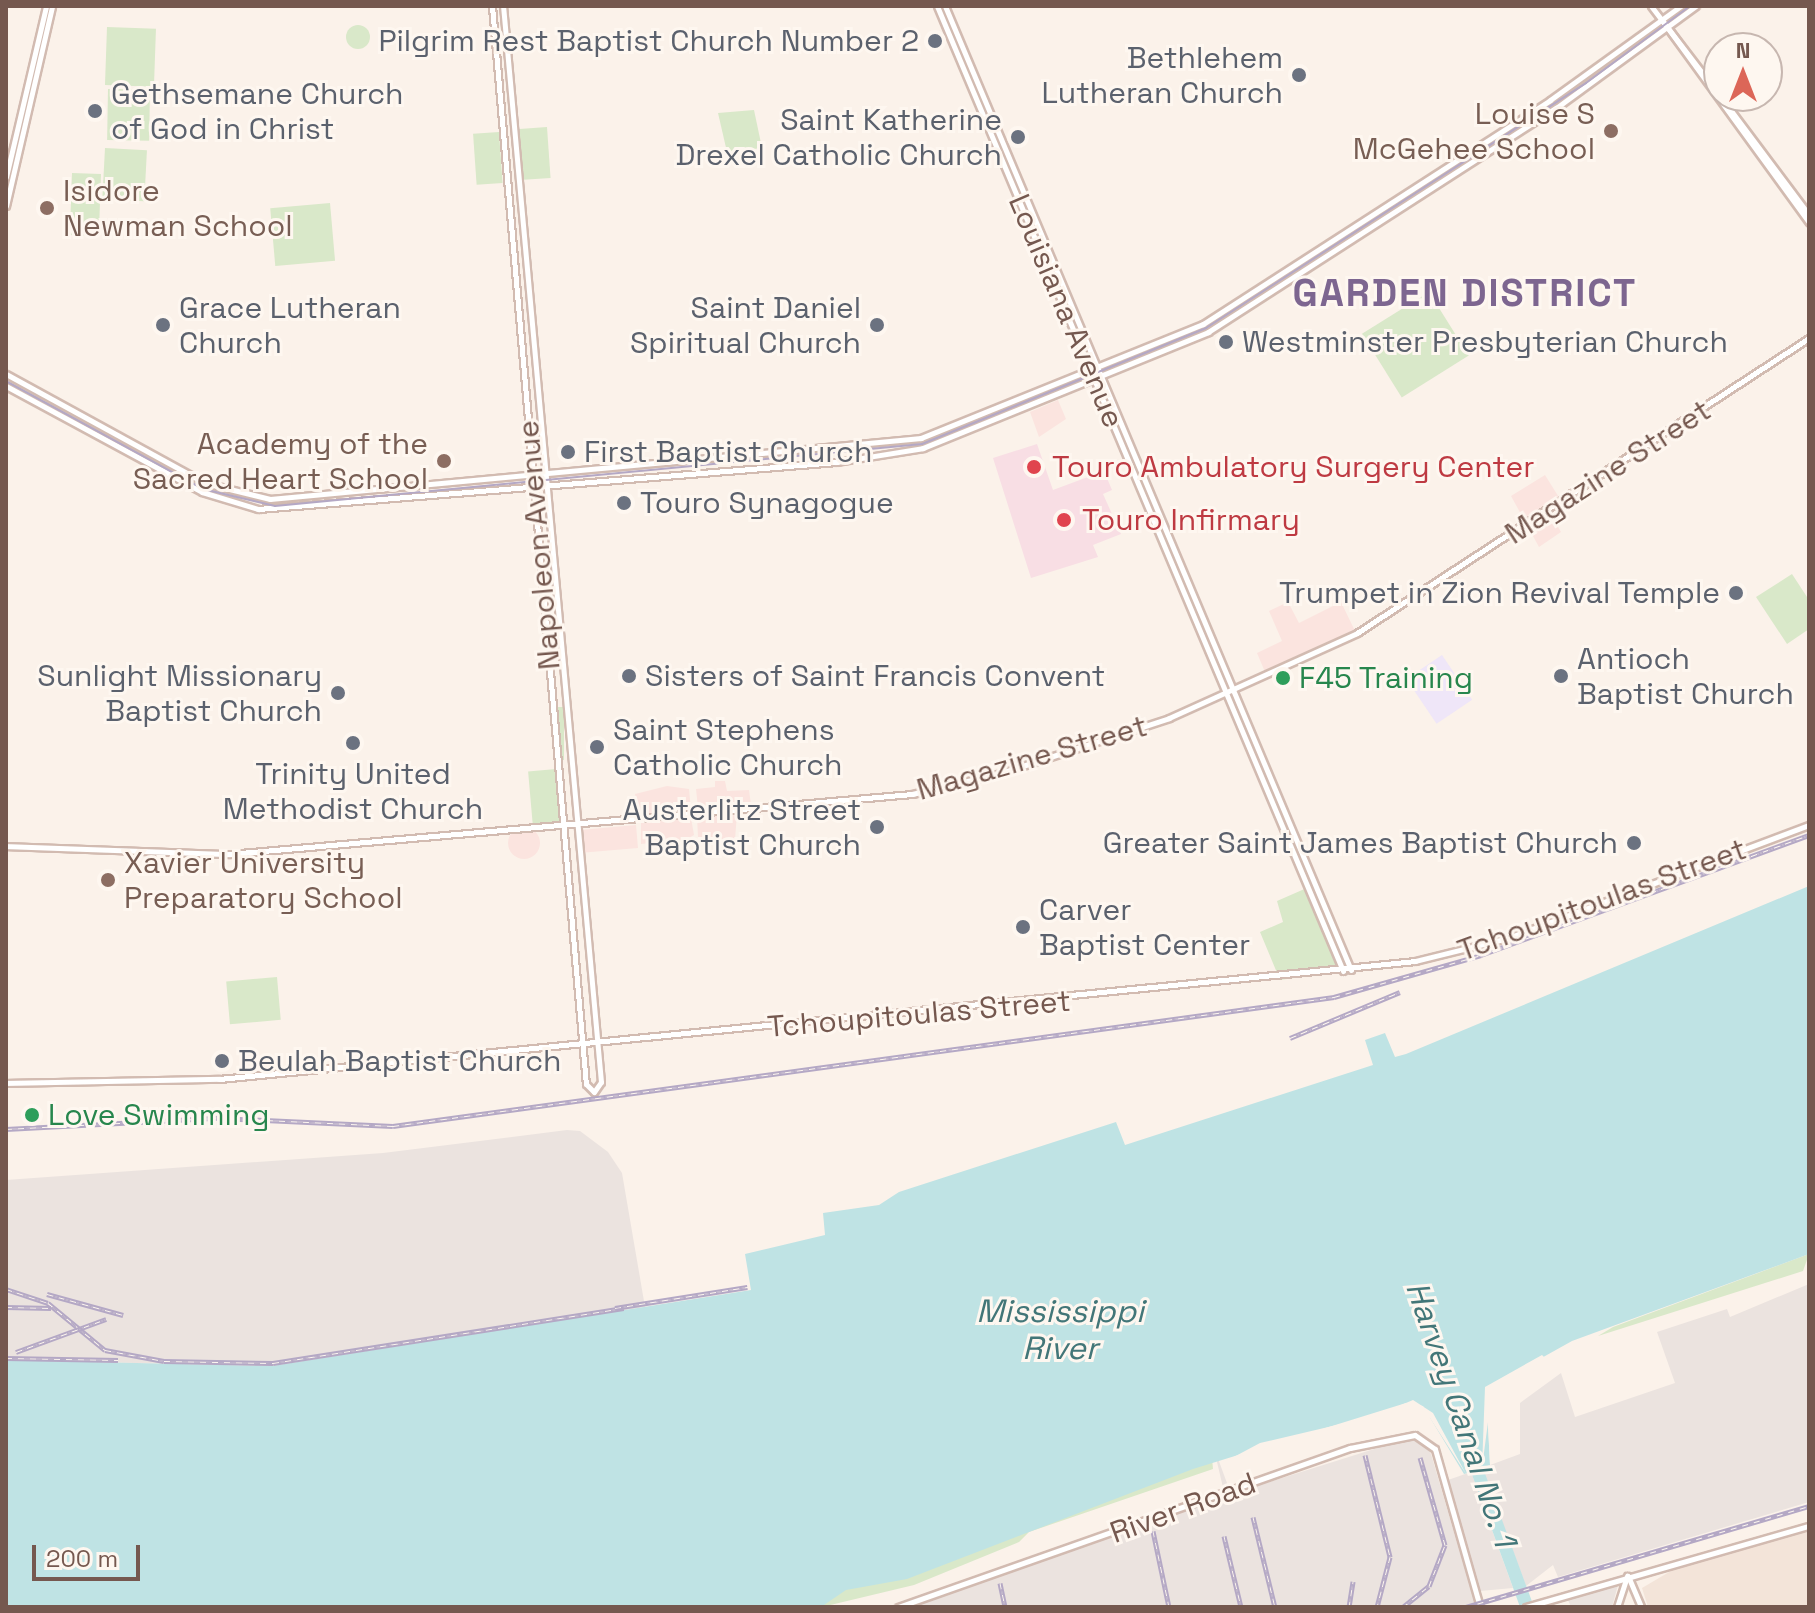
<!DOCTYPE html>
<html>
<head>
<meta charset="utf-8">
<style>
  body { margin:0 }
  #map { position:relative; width:1815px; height:1613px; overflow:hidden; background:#fbf2ea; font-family:"Space Grotesk",sans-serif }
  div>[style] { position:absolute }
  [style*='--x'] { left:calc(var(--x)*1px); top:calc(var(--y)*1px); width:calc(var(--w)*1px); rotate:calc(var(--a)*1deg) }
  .residential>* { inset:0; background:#f3e4d9 }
  .commercial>* { inset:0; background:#fbe4df; transform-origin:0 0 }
  .round { border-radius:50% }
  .industrial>* { inset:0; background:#ebe3df }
  .education>* { inset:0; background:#efe6f8; transform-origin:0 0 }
  .medical>* { inset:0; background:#f8dee4 }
  .green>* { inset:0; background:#d9e8c9; transform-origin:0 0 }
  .water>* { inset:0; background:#bfe3e4 }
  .pier>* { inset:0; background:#fbf2ea }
  .roads { filter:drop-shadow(2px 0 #d2bbb1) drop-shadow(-2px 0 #d2bbb1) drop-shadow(0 2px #d2bbb1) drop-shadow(0 -2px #d2bbb1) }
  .secondary>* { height:5px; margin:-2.5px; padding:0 2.5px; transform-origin:2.5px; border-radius:2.5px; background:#fff }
  .tram>* { height:2px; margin:-1px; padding:0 1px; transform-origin:1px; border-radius:1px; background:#b4a8c5 }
  .rail>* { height:5px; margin-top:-2.5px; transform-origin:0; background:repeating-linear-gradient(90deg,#fef7f0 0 6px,#b4a8c5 0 12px); box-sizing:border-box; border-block:2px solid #b4a8c5 }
  .dots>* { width:22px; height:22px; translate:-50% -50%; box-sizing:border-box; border:4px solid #fef7f0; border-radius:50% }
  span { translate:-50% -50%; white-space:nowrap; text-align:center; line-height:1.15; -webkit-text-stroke:6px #fef7f0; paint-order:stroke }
  .worship-label { font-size:30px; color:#5b616d }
  .right { translate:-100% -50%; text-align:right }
  .left { translate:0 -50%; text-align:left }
  .education-label { font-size:30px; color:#785e54 }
  .street-label { font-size:30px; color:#75584f }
  .health-label { font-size:30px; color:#be3a42 }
  .leisure-label { font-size:30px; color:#27864d }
  .water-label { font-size:32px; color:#427678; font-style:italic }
  .district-label { font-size:38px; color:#7d6690; font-weight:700; letter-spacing:2px }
  .frame { position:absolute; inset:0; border:8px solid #75584f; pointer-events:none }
  .north { position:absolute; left:1703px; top:32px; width:80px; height:80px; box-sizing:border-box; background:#fef7f0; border:2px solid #c7b7b0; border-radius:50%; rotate:0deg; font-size:22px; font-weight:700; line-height:32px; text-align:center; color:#75584f }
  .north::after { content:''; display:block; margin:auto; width:28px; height:36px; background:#dc6658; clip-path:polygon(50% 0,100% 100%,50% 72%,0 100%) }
  .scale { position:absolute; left:32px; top:1545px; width:108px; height:36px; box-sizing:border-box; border:4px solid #75584f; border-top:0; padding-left:10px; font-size:24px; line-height:28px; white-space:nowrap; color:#75584f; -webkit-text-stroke:6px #fef7f0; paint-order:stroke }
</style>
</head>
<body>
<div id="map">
  <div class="residential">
    <div style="clip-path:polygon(1809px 1525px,1809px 1607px,1648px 1607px,1642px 1588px,1681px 1565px)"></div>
  </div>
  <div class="commercial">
    <div style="clip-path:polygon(1058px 400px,1066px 419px,1039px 437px,1030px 412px)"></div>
    <div style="clip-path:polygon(1545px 475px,1560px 499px,1547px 508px,1561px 532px,1539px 547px,1511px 496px)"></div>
    <div style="clip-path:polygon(1288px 602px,1299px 623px,1341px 602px,1355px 631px,1265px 672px,1257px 653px,1282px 641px,1269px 611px)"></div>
    <div style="clip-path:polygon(715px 781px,725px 781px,727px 791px,749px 790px,751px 805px,698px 808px,696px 789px,715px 787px)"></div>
    <div style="clip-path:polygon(667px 786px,689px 789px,691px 810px,639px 816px,635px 794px)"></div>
    <div style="clip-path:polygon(737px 813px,735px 840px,698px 837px,697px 817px)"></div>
    <div style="clip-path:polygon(691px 818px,694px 835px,687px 839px,641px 844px,641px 822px)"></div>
    <div style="left:636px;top:825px;width:23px;height:56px;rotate:85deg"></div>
    <div class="round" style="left:508px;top:827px;width:32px;height:32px"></div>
  </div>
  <div class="industrial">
    <div style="clip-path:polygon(567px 1130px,580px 1131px,608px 1152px,622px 1173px,645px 1307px,272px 1366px,6px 1360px,6px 1180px,383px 1153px)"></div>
    <div style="clip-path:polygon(1809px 1284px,1809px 1502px,1558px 1577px,1553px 1565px,1526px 1586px,1482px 1468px,1520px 1454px,1520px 1403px,1561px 1373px,1575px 1417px,1675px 1383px,1657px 1332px,1727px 1309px,1730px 1317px)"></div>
    <div style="clip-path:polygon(1406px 1439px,1423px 1441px,1431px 1454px,1476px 1607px,906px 1607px,1225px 1496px,1213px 1445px,1231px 1494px)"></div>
    <div style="clip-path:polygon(1471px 1472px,1513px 1588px,1480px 1591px,1448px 1480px)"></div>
    <div style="clip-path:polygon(1618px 1585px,1612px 1607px,1571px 1607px,1568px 1600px)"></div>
  </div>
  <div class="education">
    <div style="left:1442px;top:655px;width:54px;height:43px;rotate:56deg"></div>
  </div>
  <div class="medical">
    <div style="clip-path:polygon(1037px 444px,1053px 490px,1104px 471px,1112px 490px,1103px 494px,1121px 534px,1093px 545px,1098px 557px,1031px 578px,993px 458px)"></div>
  </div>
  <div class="green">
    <div class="round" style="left:346px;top:25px;width:24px;height:24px"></div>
    <div style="left:107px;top:27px;width:49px;height:58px;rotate:2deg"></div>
    <div style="left:108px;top:89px;width:42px;height:51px;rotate:1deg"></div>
    <div style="clip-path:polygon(754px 110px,762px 148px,727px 152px,718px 113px)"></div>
    <div style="left:547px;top:127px;width:51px;height:31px;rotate:86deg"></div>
    <div style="left:499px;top:132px;width:51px;height:26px;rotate:86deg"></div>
    <div style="left:105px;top:148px;width:42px;height:51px;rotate:3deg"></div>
    <div style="left:72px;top:173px;width:29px;height:62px;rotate:2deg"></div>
    <div style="left:330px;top:203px;width:58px;height:60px;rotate:85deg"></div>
    <div style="left:1429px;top:292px;width:75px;height:79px;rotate:58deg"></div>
    <div style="clip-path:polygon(1792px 574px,1809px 600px,1809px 629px,1787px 644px,1756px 597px)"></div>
    <div style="left:556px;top:707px;width:8px;height:53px"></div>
    <div style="left:556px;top:769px;width:53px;height:28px;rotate:85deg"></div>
    <div style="clip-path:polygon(1309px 887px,1343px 971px,1280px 980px,1260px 932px,1283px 922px,1277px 901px)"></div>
    <div style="left:277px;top:977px;width:43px;height:51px;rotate:85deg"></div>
    <div style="clip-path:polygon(1809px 1254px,1803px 1271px,1598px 1336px,1613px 1327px)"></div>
    <div style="clip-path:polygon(1212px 1458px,1213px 1469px,1029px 1532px,1019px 1542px,914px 1585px,822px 1607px,832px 1594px)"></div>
  </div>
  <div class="water">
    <div style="clip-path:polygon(1809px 886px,1809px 1254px,1572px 1341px,1486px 1389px,1490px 1465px,1483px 1468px,1534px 1607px,1520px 1607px,1471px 1472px,1464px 1474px,1423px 1406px,1406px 1403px,1193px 1469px,907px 1579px,846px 1590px,821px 1607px,6px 1607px,6px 1360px,272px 1366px,751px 1290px,745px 1254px,825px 1235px,823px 1213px,879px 1205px,899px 1192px,1116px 1122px,1125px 1145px,1373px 1065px,1365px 1040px,1385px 1033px,1395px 1057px,1406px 1054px)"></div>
  </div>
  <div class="pier">
    <div style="clip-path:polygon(1542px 1355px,1546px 1359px,1490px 1391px,1490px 1465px,1488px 1422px,1482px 1468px,1485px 1387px)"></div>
    <div style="clip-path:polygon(1413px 1400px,1433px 1413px,1466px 1474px,1430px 1418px,1406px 1408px,1230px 1459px,1260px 1443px,1375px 1416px)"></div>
  </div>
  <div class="roads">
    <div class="secondary">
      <div style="--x:492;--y:6;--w:1082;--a:85.02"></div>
      <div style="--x:586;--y:1084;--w:11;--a:45"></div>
      <div style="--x:594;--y:1092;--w:12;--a:-55"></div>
      <div style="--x:601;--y:1082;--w:1080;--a:-95.2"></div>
      <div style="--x:937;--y:6;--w:1047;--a:67.18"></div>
      <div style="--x:945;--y:6;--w:1046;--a:67.16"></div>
      <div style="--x:1651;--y:6;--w:112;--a:52.6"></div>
      <div style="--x:1662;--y:20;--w:250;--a:54"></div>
      <div style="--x:1720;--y:96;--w:149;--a:53.2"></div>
      <div style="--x:6;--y:177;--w:176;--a:-76.8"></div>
      <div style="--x:6;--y:206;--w:205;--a:-77"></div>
      <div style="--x:6;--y:374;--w:227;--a:28.7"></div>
      <div style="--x:205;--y:483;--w:67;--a:13.8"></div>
      <div style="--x:270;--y:499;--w:654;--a:-5.35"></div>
      <div style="--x:921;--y:438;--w:304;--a:-22"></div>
      <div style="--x:1203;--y:324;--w:413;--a:-32.8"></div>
      <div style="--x:1550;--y:100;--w:161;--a:-35.7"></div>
      <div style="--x:6;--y:386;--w:223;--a:28.4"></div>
      <div style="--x:202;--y:492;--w:59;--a:16.9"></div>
      <div style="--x:258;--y:509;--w:581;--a:-4.64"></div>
      <div style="--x:837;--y:462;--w:87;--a:-9.2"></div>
      <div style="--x:923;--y:448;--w:308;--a:-22.1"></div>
      <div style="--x:1208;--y:332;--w:414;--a:-32.8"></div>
      <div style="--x:1556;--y:108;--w:173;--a:-36.1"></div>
      <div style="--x:6;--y:846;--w:223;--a:2.1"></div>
      <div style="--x:229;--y:854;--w:686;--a:-5.02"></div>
      <div style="--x:912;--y:794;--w:91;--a:-13.3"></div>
      <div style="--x:1001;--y:773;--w:177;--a:-18.1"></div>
      <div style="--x:1169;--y:718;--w:206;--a:-24.3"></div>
      <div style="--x:1357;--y:633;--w:540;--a:-33.13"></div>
      <div style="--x:6;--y:1083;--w:213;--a:-1.1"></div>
      <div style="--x:219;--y:1079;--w:1202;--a:-5.63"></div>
      <div style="--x:1415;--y:961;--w:96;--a:-13.9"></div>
      <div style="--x:1508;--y:938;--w:322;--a:-20.6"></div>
      <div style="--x:1628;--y:1576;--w:34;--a:67"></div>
      <div style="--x:898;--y:1607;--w:479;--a:-19.4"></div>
      <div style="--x:1350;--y:1448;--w:66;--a:-11.3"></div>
      <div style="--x:1415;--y:1435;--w:24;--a:35"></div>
      <div style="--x:1435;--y:1449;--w:164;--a:74.1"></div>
      <div style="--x:1526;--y:1607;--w:294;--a:-16"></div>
      <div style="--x:1617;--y:1607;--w:33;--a:-72"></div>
    </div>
  </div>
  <div class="tram">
    <div style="--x:6;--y:381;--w:225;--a:28.7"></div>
    <div style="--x:203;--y:489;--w:74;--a:13.3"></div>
    <div style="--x:275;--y:506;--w:650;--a:-5.47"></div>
    <div style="--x:922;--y:444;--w:307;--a:-22.2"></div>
    <div style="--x:1206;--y:328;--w:452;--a:-32.8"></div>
    <div style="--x:1586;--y:83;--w:129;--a:-36.5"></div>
  </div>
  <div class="rail">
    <div style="--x:1290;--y:1038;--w:119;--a:-22.7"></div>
    <div style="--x:6;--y:1129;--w:213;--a:-3"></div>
    <div style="--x:219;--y:1118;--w:174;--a:2.6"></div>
    <div style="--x:393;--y:1126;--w:950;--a:-7.81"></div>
    <div style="--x:1334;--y:997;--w:153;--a:-15.9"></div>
    <div style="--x:1481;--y:955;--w:349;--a:-20.1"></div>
    <div style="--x:6;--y:1289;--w:44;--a:18.4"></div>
    <div style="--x:48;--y:1303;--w:74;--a:39.5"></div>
    <div style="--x:105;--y:1350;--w:60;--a:10.6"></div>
    <div style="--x:164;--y:1361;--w:109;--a:1.1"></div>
    <div style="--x:273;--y:1363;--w:355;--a:-8.9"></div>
    <div style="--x:47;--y:1294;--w:79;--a:15.4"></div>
    <div style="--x:6;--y:1307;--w:45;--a:1.3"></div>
    <div style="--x:615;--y:1308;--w:134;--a:-9"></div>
    <div style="--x:16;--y:1352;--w:96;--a:-20.1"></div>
    <div style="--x:6;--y:1358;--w:112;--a:1"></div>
    <div style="--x:1365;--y:1455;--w:105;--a:76.2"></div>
    <div style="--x:1390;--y:1557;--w:52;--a:104.6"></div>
    <div style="--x:1253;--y:1517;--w:93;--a:76.3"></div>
    <div style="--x:1153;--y:1531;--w:78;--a:78.1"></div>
    <div style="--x:1224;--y:1536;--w:73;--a:76.5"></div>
    <div style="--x:1000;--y:1583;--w:25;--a:78"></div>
    <div style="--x:1349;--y:1607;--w:26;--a:-81"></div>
    <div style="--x:1403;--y:1607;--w:33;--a:-39"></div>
    <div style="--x:1429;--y:1586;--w:44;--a:-68.7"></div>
    <div style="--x:1445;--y:1545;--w:91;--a:-105.9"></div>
    <div style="--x:1466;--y:1607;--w:358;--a:-16.4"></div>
  </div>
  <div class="dots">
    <div style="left:935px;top:41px;background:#6b7280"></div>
    <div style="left:1299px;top:75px;background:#6b7280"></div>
    <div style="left:95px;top:111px;background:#6b7280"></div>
    <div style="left:1611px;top:131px;background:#8d6e63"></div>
    <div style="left:1018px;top:137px;background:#6b7280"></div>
    <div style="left:47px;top:208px;background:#8d6e63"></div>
    <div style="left:163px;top:325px;background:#6b7280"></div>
    <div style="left:877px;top:325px;background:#6b7280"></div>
    <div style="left:1226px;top:342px;background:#6b7280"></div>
    <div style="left:568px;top:452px;background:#6b7280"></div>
    <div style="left:444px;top:461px;background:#8d6e63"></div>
    <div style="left:1034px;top:467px;background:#e0444e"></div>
    <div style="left:624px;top:503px;background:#6b7280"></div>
    <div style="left:1064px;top:520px;background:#e0444e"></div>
    <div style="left:1736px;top:593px;background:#6b7280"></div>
    <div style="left:629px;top:676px;background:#6b7280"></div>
    <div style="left:1561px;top:676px;background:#6b7280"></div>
    <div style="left:1283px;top:678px;background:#2e9e5b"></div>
    <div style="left:338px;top:693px;background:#6b7280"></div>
    <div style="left:353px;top:743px;background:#6b7280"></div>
    <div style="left:597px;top:747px;background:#6b7280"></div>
    <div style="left:877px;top:827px;background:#6b7280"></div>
    <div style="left:1634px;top:843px;background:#6b7280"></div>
    <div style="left:108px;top:880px;background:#8d6e63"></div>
    <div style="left:1023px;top:927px;background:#6b7280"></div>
    <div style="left:222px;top:1061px;background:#6b7280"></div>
    <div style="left:32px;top:1115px;background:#2e9e5b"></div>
  </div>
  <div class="worship-label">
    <span class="right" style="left:919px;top:41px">Pilgrim Rest Baptist Church Number 2</span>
    <span class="right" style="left:1283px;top:75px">Bethlehem<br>Lutheran Church</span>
    <span class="left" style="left:111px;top:111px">Gethsemane Church<br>of God in Christ</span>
    <span class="right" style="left:1002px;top:137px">Saint Katherine<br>Drexel Catholic Church</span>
    <span class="left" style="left:179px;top:325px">Grace Lutheran<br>Church</span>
    <span class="right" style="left:861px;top:325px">Saint Daniel<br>Spiritual Church</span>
    <span class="left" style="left:1242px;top:342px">Westminster Presbyterian Church</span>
    <span class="left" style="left:584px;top:452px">First Baptist Church</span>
    <span class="left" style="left:640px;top:503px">Touro Synagogue</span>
    <span class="right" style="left:1720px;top:593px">Trumpet in Zion Revival Temple</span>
    <span class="left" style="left:1577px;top:676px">Antioch<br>Baptist Church</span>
    <span class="right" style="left:322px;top:693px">Sunlight Missionary<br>Baptist Church</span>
    <span class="left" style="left:645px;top:676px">Sisters of Saint Francis Convent</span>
    <span class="left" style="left:613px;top:747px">Saint Stephens<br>Catholic Church</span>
    <span style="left:353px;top:791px">Trinity United<br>Methodist Church</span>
    <span class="right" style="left:861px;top:827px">Austerlitz Street<br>Baptist Church</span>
    <span class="right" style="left:1618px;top:843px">Greater Saint James Baptist Church</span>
    <span class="left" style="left:1039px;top:927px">Carver<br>Baptist Center</span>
    <span class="left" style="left:238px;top:1061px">Beulah Baptist Church</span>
  </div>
  <div class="education-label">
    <span class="right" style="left:1595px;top:131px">Louise S<br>McGehee School</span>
    <span class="left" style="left:63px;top:208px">Isidore<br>Newman School</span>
    <span class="right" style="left:428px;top:461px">Academy of the<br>Sacred Heart School</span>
    <span class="left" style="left:124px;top:880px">Xavier University<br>Preparatory School</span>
  </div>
  <div class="street-label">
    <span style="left:1066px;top:311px;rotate:67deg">Louisiana Avenue</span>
    <span style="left:1608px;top:472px;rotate:-33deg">Magazine Street</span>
    <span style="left:539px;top:545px;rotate:-95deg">Napoleon Avenue</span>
    <span style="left:1032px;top:758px;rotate:-16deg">Magazine Street</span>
    <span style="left:1602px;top:900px;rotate:-20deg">Tchoupitoulas Street</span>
    <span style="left:919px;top:1014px;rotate:-5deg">Tchoupitoulas Street</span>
    <span style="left:1183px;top:1508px;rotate:-20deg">River Road</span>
  </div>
  <div class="health-label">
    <span class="left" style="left:1052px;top:467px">Touro Ambulatory Surgery Center</span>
    <span class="left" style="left:1082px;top:520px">Touro Infirmary</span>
  </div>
  <div class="leisure-label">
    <span class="left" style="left:1299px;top:678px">F45 Training</span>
    <span class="left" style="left:48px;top:1115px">Love Swimming</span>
  </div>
  <div class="water-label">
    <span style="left:1060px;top:1330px">Mississippi<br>River</span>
    <span style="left:1461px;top:1414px;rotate:71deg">Harvey Canal No. 1</span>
  </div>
  <div class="district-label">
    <span style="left:1465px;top:294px">GARDEN DISTRICT</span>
  </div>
  <div class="frame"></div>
  <div class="north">N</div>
  <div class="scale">200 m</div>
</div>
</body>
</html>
